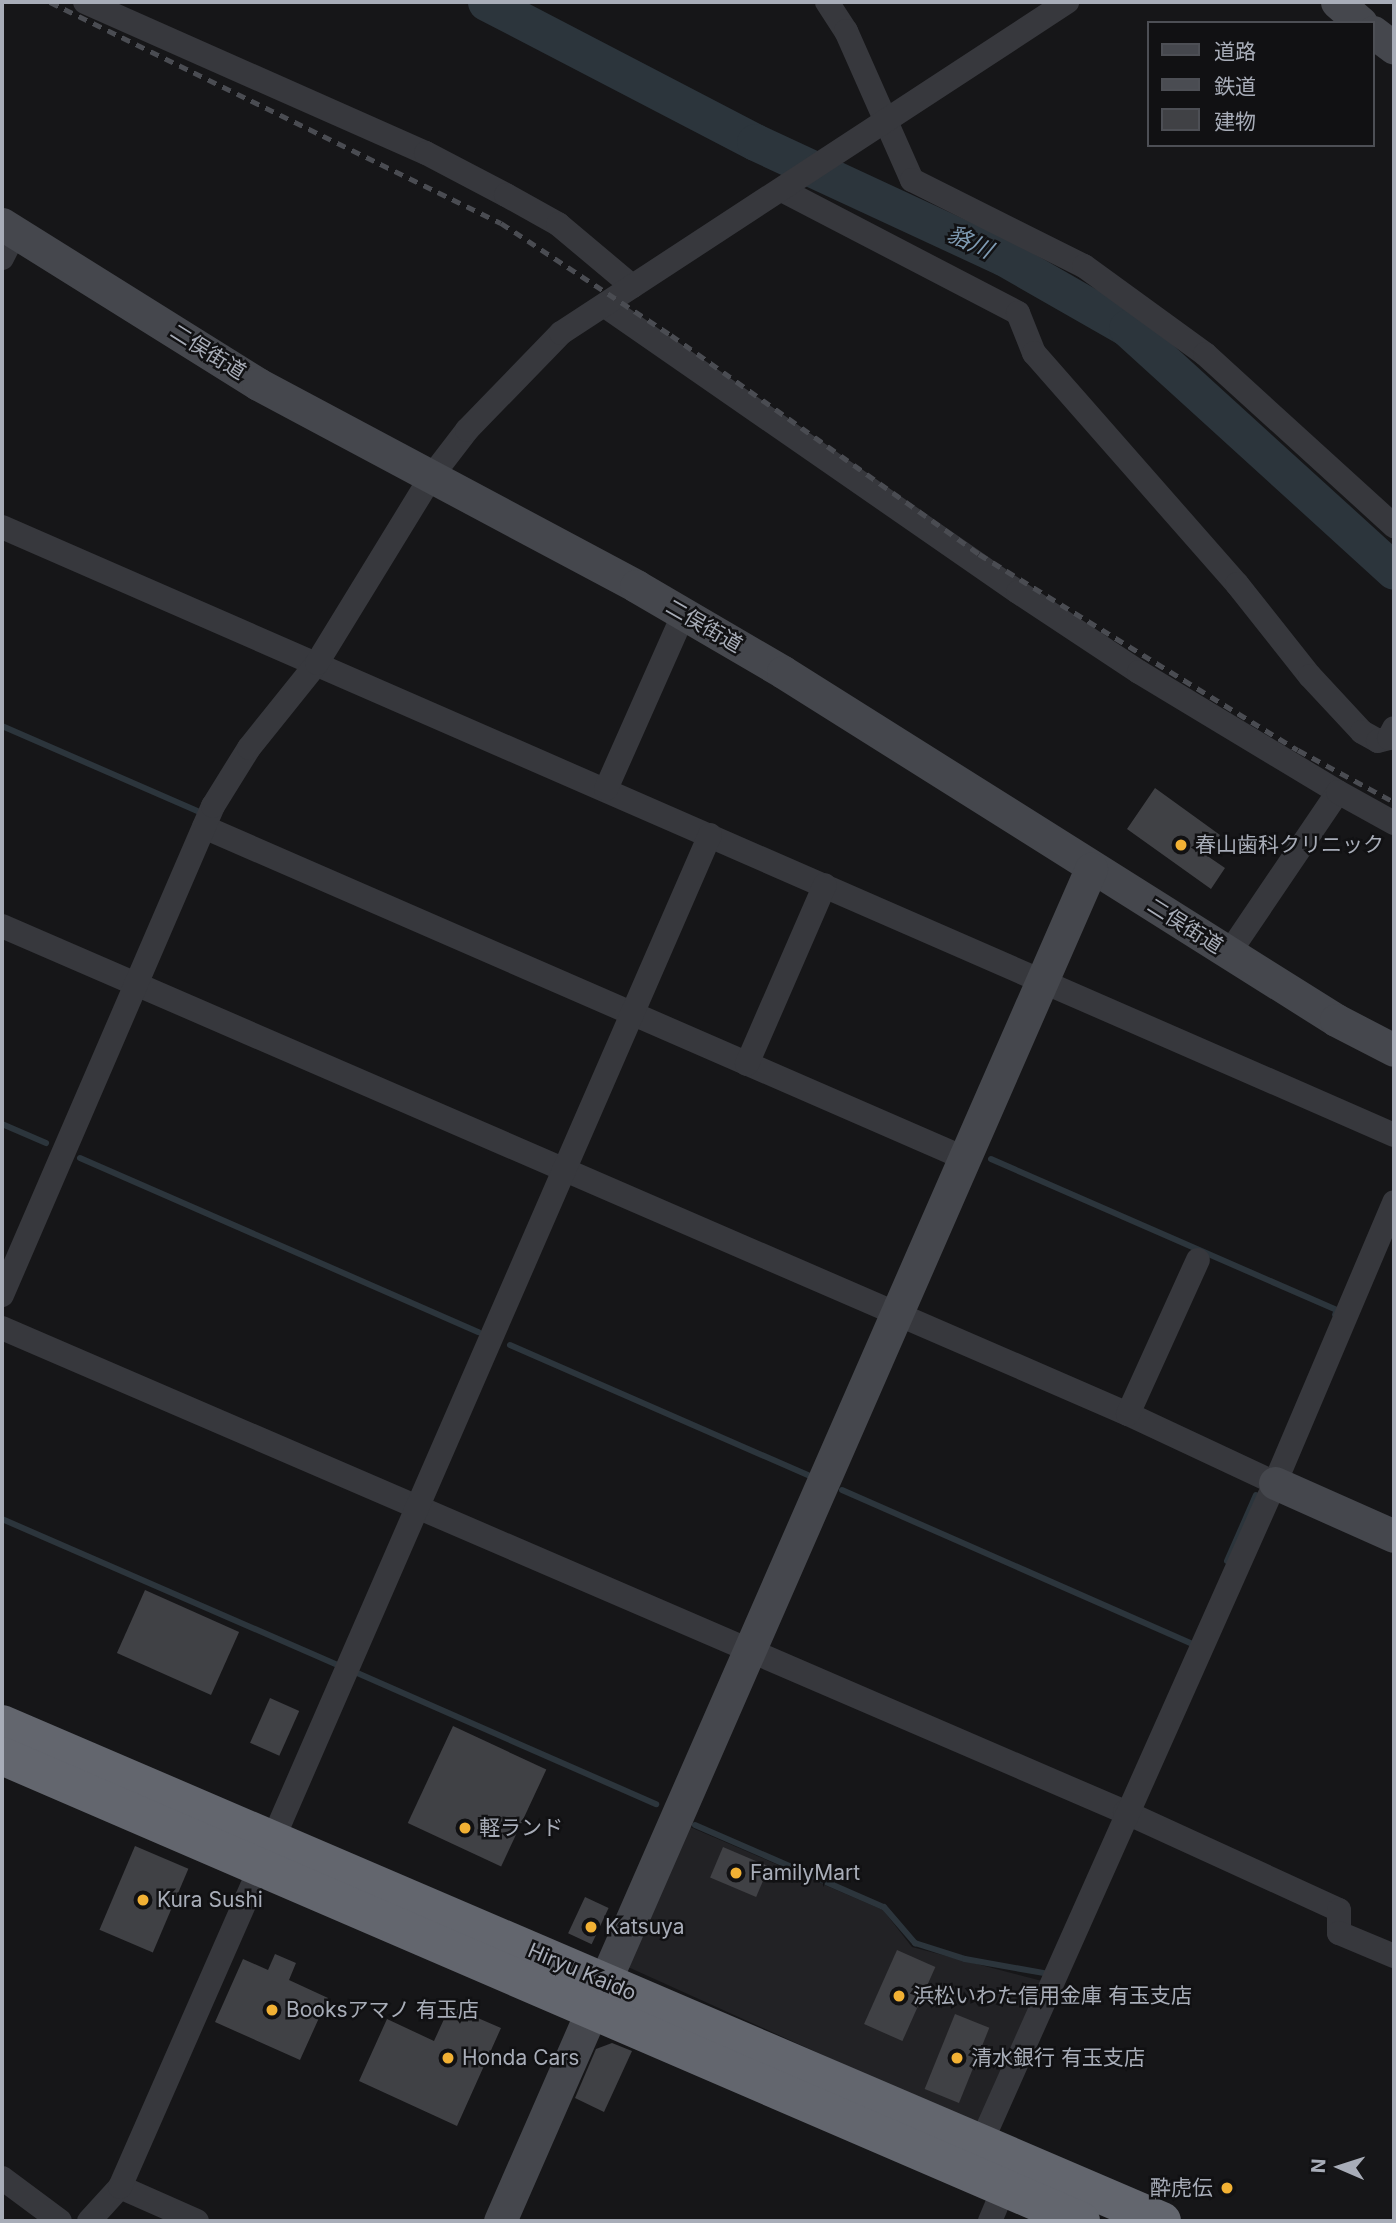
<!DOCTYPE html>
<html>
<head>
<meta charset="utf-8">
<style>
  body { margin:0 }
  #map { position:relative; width:1396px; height:2223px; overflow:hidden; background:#161618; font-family:Inter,"Noto Sans JP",sans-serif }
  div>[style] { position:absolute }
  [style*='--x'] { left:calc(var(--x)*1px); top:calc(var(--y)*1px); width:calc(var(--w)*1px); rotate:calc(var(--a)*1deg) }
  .built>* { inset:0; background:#222225 }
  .stream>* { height:6px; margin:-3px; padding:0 3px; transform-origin:3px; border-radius:3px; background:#2c353c }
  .river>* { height:37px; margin:-18.5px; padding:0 18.5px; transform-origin:18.5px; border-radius:18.5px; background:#2c353c }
  .building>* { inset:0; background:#404145; transform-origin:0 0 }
  .street>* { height:24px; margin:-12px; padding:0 12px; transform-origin:12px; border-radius:12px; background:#37383d }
  .secondary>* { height:33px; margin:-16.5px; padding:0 16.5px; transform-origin:16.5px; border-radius:16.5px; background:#45474d }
  .highway>* { height:38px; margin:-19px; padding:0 19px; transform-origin:19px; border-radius:19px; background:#63666e }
  .rail>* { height:5px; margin-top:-2.5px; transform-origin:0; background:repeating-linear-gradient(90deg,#4a4c52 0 9px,transparent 0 16px) }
  .dots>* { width:19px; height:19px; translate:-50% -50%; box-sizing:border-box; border:4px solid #111113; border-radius:50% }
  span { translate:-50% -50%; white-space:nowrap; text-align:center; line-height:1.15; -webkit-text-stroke:5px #111113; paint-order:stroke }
  .street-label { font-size:21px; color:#a8adb8 }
  .poi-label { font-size:21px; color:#a8adb8 }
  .left { translate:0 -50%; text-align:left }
  .right { translate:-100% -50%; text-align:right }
  .water-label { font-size:23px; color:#7f9bb3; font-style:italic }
  .frame { position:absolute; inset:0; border:4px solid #a8adb8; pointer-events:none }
  .legend { position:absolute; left:1147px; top:21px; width:228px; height:126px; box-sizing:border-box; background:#111113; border:2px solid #4d4f55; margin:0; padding:9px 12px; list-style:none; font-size:21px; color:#a8adb8 }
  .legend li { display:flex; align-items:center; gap:14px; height:35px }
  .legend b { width:35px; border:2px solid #4d4f55 }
  .north { position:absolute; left:1305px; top:2132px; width:70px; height:70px; -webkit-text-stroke:5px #111113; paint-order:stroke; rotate:273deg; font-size:19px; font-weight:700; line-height:28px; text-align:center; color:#a8adb8 }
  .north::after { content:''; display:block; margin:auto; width:24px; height:32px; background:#a8adb8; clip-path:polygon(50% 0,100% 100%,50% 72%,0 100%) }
</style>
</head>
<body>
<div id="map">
  <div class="built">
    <div style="clip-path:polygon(690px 1827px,883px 1910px,912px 1947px,1046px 1982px,982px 2127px,628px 1967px)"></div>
  </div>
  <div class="stream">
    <div style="--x:2;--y:726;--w:218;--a:23.5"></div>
    <div style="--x:2;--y:1124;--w:48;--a:23.4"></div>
    <div style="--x:80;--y:1158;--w:435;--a:23.6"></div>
    <div style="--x:991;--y:1159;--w:378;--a:23.6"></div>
    <div style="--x:1337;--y:1310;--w:5;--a:112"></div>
    <div style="--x:510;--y:1345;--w:325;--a:23.6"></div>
    <div style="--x:842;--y:1490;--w:381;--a:23.7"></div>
    <div style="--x:2;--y:1519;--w:366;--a:23.5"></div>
    <div style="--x:1227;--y:1561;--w:72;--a:-66.3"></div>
    <div style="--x:355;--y:1672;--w:329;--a:23.7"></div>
    <div style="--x:695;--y:1825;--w:206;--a:23.5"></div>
    <div style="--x:884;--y:1907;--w:48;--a:49.3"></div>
    <div style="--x:915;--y:1943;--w:52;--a:17.7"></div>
    <div style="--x:965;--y:1959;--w:85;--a:10.1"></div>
  </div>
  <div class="river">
    <div style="--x:486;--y:2;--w:303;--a:27.5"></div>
    <div style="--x:755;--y:142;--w:273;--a:24.9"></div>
    <div style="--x:1003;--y:257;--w:143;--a:29.8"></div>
    <div style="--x:1127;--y:328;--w:361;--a:42.3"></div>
  </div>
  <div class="building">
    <div style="clip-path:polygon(1155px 788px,1220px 835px,1206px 855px,1225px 868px,1211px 889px,1127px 829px)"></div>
    <div style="left:145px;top:1590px;width:103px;height:69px;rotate:24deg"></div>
    <div style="left:270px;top:1698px;width:32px;height:49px;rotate:24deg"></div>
    <div style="left:453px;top:1726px;width:103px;height:107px;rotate:25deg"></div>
    <div style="left:135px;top:1846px;width:58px;height:91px;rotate:23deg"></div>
    <div style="left:723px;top:1847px;width:50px;height:33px;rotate:23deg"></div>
    <div style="left:585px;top:1897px;width:26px;height:40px;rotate:25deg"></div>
    <div style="left:897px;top:1950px;width:42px;height:81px;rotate:24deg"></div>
    <div style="clip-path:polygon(275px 1954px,296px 1963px,289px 1980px,328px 1998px,300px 2060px,215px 2022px,243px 1959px,268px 1970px)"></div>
    <div style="clip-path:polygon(450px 2006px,501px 2028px,457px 2126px,359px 2081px,387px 2019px,434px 2041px)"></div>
    <div style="left:955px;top:2014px;width:37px;height:81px;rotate:22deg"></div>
    <div style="clip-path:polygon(612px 2043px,632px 2051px,604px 2112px,575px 2098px,596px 2049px)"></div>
  </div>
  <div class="street">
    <div style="--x:85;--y:2;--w:373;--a:23.9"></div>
    <div style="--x:426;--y:153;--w:90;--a:27.7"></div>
    <div style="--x:506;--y:195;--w:60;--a:29.1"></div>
    <div style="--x:558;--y:224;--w:97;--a:40"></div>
    <div style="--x:827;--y:2;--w:35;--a:57"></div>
    <div style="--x:846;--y:31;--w:163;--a:66.1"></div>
    <div style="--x:912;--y:180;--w:192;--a:26.6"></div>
    <div style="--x:1084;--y:266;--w:150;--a:36"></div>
    <div style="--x:1205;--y:354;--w:256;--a:42.3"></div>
    <div style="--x:782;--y:190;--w:266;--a:27.5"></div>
    <div style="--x:1018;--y:313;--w:43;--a:68.2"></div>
    <div style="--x:1034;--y:353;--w:308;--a:48.7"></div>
    <div style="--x:1237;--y:584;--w:117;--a:51.6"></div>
    <div style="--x:1310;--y:676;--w:76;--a:47.1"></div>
    <div style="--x:1362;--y:732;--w:18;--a:29"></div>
    <div style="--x:1378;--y:741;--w:11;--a:-15"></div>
    <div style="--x:1389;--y:738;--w:11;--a:-63"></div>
    <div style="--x:2;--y:258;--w:29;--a:-63"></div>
    <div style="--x:605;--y:306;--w:502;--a:34.7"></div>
    <div style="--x:1018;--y:592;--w:145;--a:33.5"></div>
    <div style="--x:1139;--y:672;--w:232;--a:31.1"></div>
    <div style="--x:2;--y:527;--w:1519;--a:23.59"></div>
    <div style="--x:606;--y:789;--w:190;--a:-66.1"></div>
    <div style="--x:204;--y:827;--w:829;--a:23.53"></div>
    <div style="--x:2;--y:926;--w:1227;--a:23.43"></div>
    <div style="--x:1128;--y:1414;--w:162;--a:25.1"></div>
    <div style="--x:1229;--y:953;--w:194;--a:-55.9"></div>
    <div style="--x:1338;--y:792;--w:64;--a:29"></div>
    <div style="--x:747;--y:1064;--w:195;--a:-66.5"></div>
    <div style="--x:2;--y:1295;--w:533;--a:-66.66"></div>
    <div style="--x:213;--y:806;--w:68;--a:-58.2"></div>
    <div style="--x:249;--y:748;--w:109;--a:-51.3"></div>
    <div style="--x:317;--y:663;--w:218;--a:-58.5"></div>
    <div style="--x:431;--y:477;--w:59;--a:-52.5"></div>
    <div style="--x:467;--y:430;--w:135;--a:-45.9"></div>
    <div style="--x:561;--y:333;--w:605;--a:-33.19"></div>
    <div style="--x:2;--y:1328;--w:1223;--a:23.32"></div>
    <div style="--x:1125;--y:1812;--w:235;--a:24.6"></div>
    <div style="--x:1339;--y:1910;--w:23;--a:90"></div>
    <div style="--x:1339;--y:1933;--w:60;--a:22.7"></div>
    <div style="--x:1128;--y:1414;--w:169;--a:-65.6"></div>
    <div style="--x:273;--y:1839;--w:1095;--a:-66.48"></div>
    <div style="--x:981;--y:2143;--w:723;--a:-65.99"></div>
    <div style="--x:1275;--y:1483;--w:305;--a:-67"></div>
    <div style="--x:2;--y:2178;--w:72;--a:36.6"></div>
    <div style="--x:120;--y:2187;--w:84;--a:23.8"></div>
    <div style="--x:89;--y:2221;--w:46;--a:-47.6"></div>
    <div style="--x:120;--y:2187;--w:351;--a:-66.3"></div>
    <div style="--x:990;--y:2221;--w:38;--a:-67"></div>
  </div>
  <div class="secondary">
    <div style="--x:1337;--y:2;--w:32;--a:41"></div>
    <div style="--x:1373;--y:32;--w:26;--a:37"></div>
    <div style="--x:2;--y:224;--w:302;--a:32"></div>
    <div style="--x:258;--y:384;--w:429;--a:28.1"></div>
    <div style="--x:636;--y:586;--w:170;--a:30.3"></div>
    <div style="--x:783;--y:672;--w:653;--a:32.18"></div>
    <div style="--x:1336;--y:1020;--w:65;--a:27.3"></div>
    <div style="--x:1275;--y:1483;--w:130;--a:24"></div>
    <div style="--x:500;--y:2221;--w:1476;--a:-66.39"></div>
  </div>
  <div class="highway">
    <div style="--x:2;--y:1724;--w:1262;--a:23.19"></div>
    <div style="--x:2;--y:1756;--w:1175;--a:23.31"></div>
  </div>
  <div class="rail">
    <div style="--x:50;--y:2;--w:502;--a:26.11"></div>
    <div style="--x:501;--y:223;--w:204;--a:33.4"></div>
    <div style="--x:671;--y:335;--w:378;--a:35.4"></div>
    <div style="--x:979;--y:554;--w:374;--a:31.6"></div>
    <div style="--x:1298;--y:750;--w:109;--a:28.4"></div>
  </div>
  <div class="dots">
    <div style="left:1181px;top:845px;background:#f2b134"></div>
    <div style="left:465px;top:1828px;background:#f2b134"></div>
    <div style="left:736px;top:1873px;background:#f2b134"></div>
    <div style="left:143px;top:1900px;background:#f2b134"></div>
    <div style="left:591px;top:1927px;background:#f2b134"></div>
    <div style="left:899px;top:1996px;background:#f2b134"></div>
    <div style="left:272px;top:2010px;background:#f2b134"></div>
    <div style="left:448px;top:2058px;background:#f2b134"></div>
    <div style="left:957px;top:2058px;background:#f2b134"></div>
    <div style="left:1227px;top:2188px;background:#f2b134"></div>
  </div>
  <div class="street-label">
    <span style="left:208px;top:352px;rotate:32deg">二俣街道</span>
    <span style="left:704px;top:626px;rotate:30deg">二俣街道</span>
    <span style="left:1185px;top:926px;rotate:32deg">二俣街道</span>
    <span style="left:582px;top:1972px;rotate:23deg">Hiryu Kaido</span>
  </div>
  <div class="poi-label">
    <span class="left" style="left:1195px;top:845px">春山歯科クリニック</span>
    <span class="left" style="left:479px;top:1828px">軽ランド</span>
    <span class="left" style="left:750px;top:1873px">FamilyMart</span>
    <span class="left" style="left:157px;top:1900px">Kura Sushi</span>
    <span class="left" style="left:605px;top:1927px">Katsuya</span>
    <span class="left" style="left:913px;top:1996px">浜松いわた信用金庫 有玉支店</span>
    <span class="left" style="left:286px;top:2010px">Booksアマノ 有玉店</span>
    <span class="left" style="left:462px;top:2058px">Honda Cars</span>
    <span class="left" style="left:971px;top:2058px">清水銀行 有玉支店</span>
    <span class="right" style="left:1213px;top:2188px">酔虎伝</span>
  </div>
  <div class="water-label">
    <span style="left:970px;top:242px;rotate:25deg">貉川</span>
  </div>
  <div class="frame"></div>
  <ul class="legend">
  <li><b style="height:9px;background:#45474d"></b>道路</li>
  <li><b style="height:9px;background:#4a4c52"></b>鉄道</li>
  <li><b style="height:19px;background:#404145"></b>建物</li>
  </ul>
  <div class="north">N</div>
</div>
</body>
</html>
